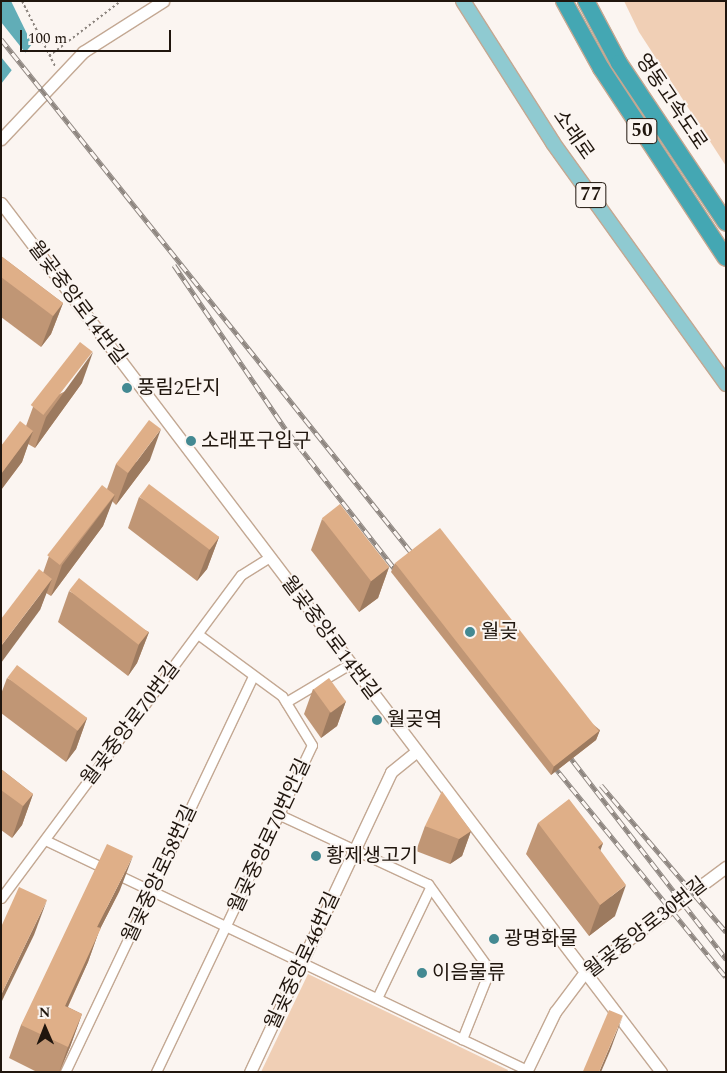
<!DOCTYPE html>
<html>
<head>
<meta charset="utf-8">
<style>
  body { margin:0 }
  #map { position:relative; width:727px; height:1073px; overflow:hidden; background:#fbf5f1; font-family:Spectral,"Noto Sans KR",serif }
  div>[style] { position:absolute }
  [style*='--x'] { left:calc(var(--x)*1px); top:calc(var(--y)*1px); width:calc(var(--w)*1px); rotate:calc(var(--a)*1deg) }
  .green>* { inset:0; background:#f0cfb5 }
  .water>* { inset:0; background:#61adb7 }
  .pier>* { inset:0; background:#fbf5f1 }
  .path>* { height:2px; margin-top:-1px; transform-origin:0; background:repeating-linear-gradient(90deg,#8c847e 0 2.5px,transparent 0 5px) }
  .roads { filter:drop-shadow(1px 0 #c3a893) drop-shadow(-1px 0 #c3a893) drop-shadow(0 1px #c3a893) drop-shadow(0 -1px #c3a893) }
  .minor>* { height:9px; margin:-4.5px; padding:0 4.5px; transform-origin:4.5px; border-radius:4.5px; background:#fff }
  .tertiary>* { height:11px; margin:-5.5px; padding:0 5.5px; transform-origin:5.5px; border-radius:5.5px; background:#fff }
  .primary>* { height:14px; margin:-7px; padding:0 7px; transform-origin:7px; border-radius:7px; background:#8fcad1 }
  .motorway>* { height:16px; margin:-8px; padding:0 8px; transform-origin:8px; border-radius:8px; background:#44a7b3 }
  .rail>* { height:5px; margin-top:-2.5px; transform-origin:0; background:repeating-linear-gradient(90deg,#fbf5f1 0 9px,#8e8680 0 18px); box-sizing:border-box; border-block:1px solid #8e8680 }
  .wall>* { inset:0; background:#c09675 }
  .shaded-wall>* { inset:0; background:#9c7a5f }
  .building>* { inset:0; background:#dfaf88; transform-origin:0 0 }
  .dots>* { width:14px; height:14px; translate:-50% -50%; box-sizing:border-box; border:2px solid #fbf5f1; border-radius:50% }
  span { translate:-50% -50%; white-space:nowrap; text-align:center; line-height:1.15; -webkit-text-stroke:4px #fbf5f1; paint-order:stroke }
  .shield-label span { padding:1px 4px; background:#fbf5f1; border:1px solid; border-radius:4px; -webkit-text-stroke-width:0 }
  .shield-label { font-size:19px; color:#20160e; font-weight:700 }
  .street-label { font-size:20px; color:#20160e }
  .poi-label { font-size:20px; color:#20160e }
  .left { translate:0 -50%; text-align:left }
  .frame { position:absolute; inset:0; border:2px solid #20160e; pointer-events:none }
  .north { position:absolute; left:20px; top:1003px; width:50px; height:50px; -webkit-text-stroke:4px #fbf5f1; paint-order:stroke; rotate:359deg; font-size:14px; font-weight:700; line-height:20px; text-align:center; color:#20160e }
  .north::after { content:''; display:block; margin:auto; width:18px; height:22px; background:#20160e; clip-path:polygon(50% 0,100% 100%,50% 72%,0 100%) }
  .scale { position:absolute; left:20px; top:30px; width:151px; height:22px; box-sizing:border-box; border:2px solid #20160e; border-top:0; padding-left:6px; font-size:15px; line-height:18px; white-space:nowrap; color:#20160e; -webkit-text-stroke:4px #fbf5f1; paint-order:stroke }
</style>
</head>
<body>
<div id="map">
  <div class="green">
    <div style="clip-path:polygon(624px 1px,726px 1px,726px 166px,639px 32px)"></div>
    <div style="clip-path:polygon(308px 974px,508px 1070px,507px 1072px,261px 1072px)"></div>
  </div>
  <div class="water">
    <div style="clip-path:polygon(1px 1px,11px 1px,32px 44px,1px 84px)"></div>
  </div>
  <div class="pier">
    <div style="clip-path:polygon(1px 22px,28px 56px,14px 73px,1px 57px)"></div>
  </div>
  <div class="path">
    <div style="--x:22;--y:1;--w:73;--a:63.1"></div>
    <div style="--x:49;--y:56;--w:91;--a:-37.4"></div>
  </div>
  <div class="roads">
    <div class="minor">
      <div style="--x:286;--y:702;--w:74;--a:-30.7"></div>
      <div style="--x:280;--y:815;--w:163;--a:25"></div>
      <div style="--x:428;--y:884;--w:101;--a:54.3"></div>
      <div style="--x:487;--y:966;--w:13;--a:94"></div>
      <div style="--x:486;--y:979;--w:65;--a:111.8"></div>
      <div style="--x:45;--y:840;--w:534;--a:25.51"></div>
      <div style="--x:1;--y:898;--w:402;--a:-53.4"></div>
      <div style="--x:241;--y:575;--w:32;--a:-32"></div>
      <div style="--x:377;--y:998;--w:122;--a:-64.3"></div>
      <div style="--x:65;--y:1072;--w:438;--a:-64.6"></div>
      <div style="--x:156;--y:1072;--w:362;--a:-64.5"></div>
      <div style="--x:312;--y:745;--w:57;--a:-121.5"></div>
      <div style="--x:282;--y:696;--w:104;--a:-143.6"></div>
    </div>
    <div class="tertiary">
      <div style="--x:1;--y:139;--w:120;--a:-46.7"></div>
      <div style="--x:83;--y:52;--w:95;--a:-32.5"></div>
      <div style="--x:1;--y:203;--w:1091;--a:52.78"></div>
      <div style="--x:250;--y:1072;--w:331;--a:-64.8"></div>
      <div style="--x:391;--y:772;--w:33;--a:-39"></div>
      <div style="--x:526;--y:1072;--w:67;--a:-64.2"></div>
      <div style="--x:555;--y:1012;--w:50;--a:-53.1"></div>
      <div style="--x:585;--y:972;--w:176;--a:-36.7"></div>
    </div>
    <div class="primary">
      <div style="--x:463;--y:1;--w:168;--a:57.6"></div>
      <div style="--x:553;--y:143;--w:297;--a:54.3"></div>
    </div>
    <div class="motorway">
      <div style="--x:564;--y:1;--w:77;--a:61.1"></div>
      <div style="--x:601;--y:68;--w:227;--a:56.7"></div>
      <div style="--x:586;--y:1;--w:70;--a:62"></div>
      <div style="--x:619;--y:63;--w:192;--a:56.2"></div>
    </div>
  </div>
  <div class="rail">
    <div style="--x:1;--y:39;--w:670;--a:51.37"></div>
    <div style="--x:174;--y:265;--w:201;--a:55.8"></div>
    <div style="--x:287;--y:431;--w:187;--a:52"></div>
    <div style="--x:563;--y:748;--w:267;--a:52.3"></div>
    <div style="--x:548;--y:759;--w:281;--a:50.8"></div>
    <div style="--x:601;--y:785;--w:193;--a:49.6"></div>
  </div>
  <div class="wall">
    <div style="clip-path:polygon(1px 256px,63px 303px,51px 334px,41px 347px,1px 317px)"></div>
    <div style="clip-path:polygon(82px 383px,35px 448px,28px 444px,22px 462px,1px 490px,1px 446px,26px 426px,33px 407px)"></div>
    <div style="clip-path:polygon(150px 460px,116px 505px,112px 501px,103px 526px,51px 596px,46px 593px,40px 610px,43px 573px,49px 556px,107px 489px,116px 464px)"></div>
    <div style="clip-path:polygon(139px 497px,219px 537px,207px 569px,197px 581px,128px 528px)"></div>
    <div style="clip-path:polygon(322px 519px,389px 567px,378px 598px,359px 612px,311px 550px)"></div>
    <div style="clip-path:polygon(395px 563px,600px 730px,596px 740px,551px 775px,391px 572px)"></div>
    <div style="clip-path:polygon(69px 591px,149px 632px,137px 663px,128px 676px,58px 622px)"></div>
    <div style="clip-path:polygon(7px 678px,87px 718px,76px 749px,66px 762px,1px 713px,1px 694px)"></div>
    <div style="clip-path:polygon(313px 689px,346px 701px,337px 726px,321px 738px,304px 714px)"></div>
    <div style="clip-path:polygon(1px 769px,33px 794px,22px 825px,12px 838px,1px 830px)"></div>
    <div style="clip-path:polygon(538px 823px,603px 843px,600px 850px,615px 916px,589px 936px,526px 854px)"></div>
    <div style="clip-path:polygon(425px 826px,471px 831px,462px 856px,450px 864px,416px 851px)"></div>
    <div style="clip-path:polygon(120px 890px,99px 931px,88px 962px,68px 1007px,82px 1014px,70px 1047px,60px 1072px,37px 1072px,9px 1058px,21px 1025px)"></div>
  </div>
  <div class="shaded-wall">
    <div style="clip-path:polygon(63px 303px,51px 334px,41px 347px,53px 316px)"></div>
    <div style="clip-path:polygon(93px 352px,82px 383px,35px 448px,46px 417px)"></div>
    <div style="clip-path:polygon(161px 429px,150px 460px,116px 505px,128px 473px)"></div>
    <div style="clip-path:polygon(33px 431px,22px 462px,1px 490px,1px 474px)"></div>
    <div style="clip-path:polygon(115px 495px,103px 526px,51px 596px,62px 565px)"></div>
    <div style="clip-path:polygon(219px 537px,207px 569px,197px 581px,209px 550px)"></div>
    <div style="clip-path:polygon(389px 567px,378px 598px,359px 612px,371px 581px)"></div>
    <div style="clip-path:polygon(52px 579px,40px 610px,1px 663px,1px 646px)"></div>
    <div style="clip-path:polygon(149px 632px,137px 663px,128px 676px,139px 644px)"></div>
    <div style="clip-path:polygon(346px 701px,337px 726px,321px 738px,330px 712px)"></div>
    <div style="clip-path:polygon(87px 718px,76px 749px,66px 762px,77px 731px)"></div>
    <div style="clip-path:polygon(600px 730px,596px 740px,551px 775px,554px 766px)"></div>
    <div style="clip-path:polygon(33px 794px,22px 825px,12px 838px,23px 806px)"></div>
    <div style="clip-path:polygon(471px 831px,462px 856px,450px 864px,459px 839px)"></div>
    <div style="clip-path:polygon(603px 843px,592px 874px,598px 847px)"></div>
    <div style="clip-path:polygon(133px 856px,120px 890px,99px 931px,88px 962px,53px 1039px,65px 1006px,97px 927px)"></div>
    <div style="clip-path:polygon(626px 885px,615px 916px,589px 936px,600px 905px)"></div>
    <div style="clip-path:polygon(47px 900px,34px 935px,1px 1003px,1px 995px)"></div>
    <div style="clip-path:polygon(82px 1014px,70px 1047px,59px 1072px,68px 1047px)"></div>
    <div style="clip-path:polygon(623px 1016px,610px 1051px,601px 1072px,599px 1072px)"></div>
  </div>
  <div class="building">
    <div style="clip-path:polygon(1px 256px,63px 303px,53px 316px,1px 277px)"></div>
    <div style="left:80px;top:342px;width:16px;height:80px;rotate:38deg"></div>
    <div style="left:149px;top:420px;width:15px;height:55px;rotate:37deg"></div>
    <div style="clip-path:polygon(20px 421px,33px 431px,1px 474px,1px 446px)"></div>
    <div style="left:149px;top:484px;width:88px;height:16px;rotate:37deg"></div>
    <div style="left:102px;top:485px;width:16px;height:89px;rotate:38deg"></div>
    <div style="left:340px;top:504px;width:80px;height:23px;rotate:52deg"></div>
    <div style="left:440px;top:528px;width:258px;height:57px;rotate:52deg"></div>
    <div style="clip-path:polygon(39px 569px,52px 579px,1px 646px,1px 619px)"></div>
    <div style="left:79px;top:578px;width:88px;height:16px;rotate:38deg"></div>
    <div style="left:17px;top:665px;width:88px;height:16px;rotate:37deg"></div>
    <div style="left:329px;top:678px;width:29px;height:19px;rotate:54deg"></div>
    <div style="clip-path:polygon(1px 769px,33px 794px,23px 806px,1px 790px)"></div>
    <div style="clip-path:polygon(442px 791px,471px 831px,459px 839px,425px 826px)"></div>
    <div style="clip-path:polygon(569px 799px,603px 843px,598px 847px,626px 885px,600px 905px,538px 823px)"></div>
    <div style="clip-path:polygon(107px 844px,133px 856px,97px 927px,101px 928px,65px 1006px,82px 1014px,68px 1047px,21px 1025px)"></div>
    <div style="clip-path:polygon(19px 887px,47px 900px,1px 995px,1px 927px)"></div>
    <div style="left:609px;top:1010px;width:15px;height:67px;rotate:23deg"></div>
  </div>
  <div class="dots">
    <div style="left:127px;top:388px;background:#438992"></div>
    <div style="left:191px;top:441px;background:#438992"></div>
    <div style="left:470px;top:632px;background:#438992"></div>
    <div style="left:377px;top:720px;background:#438992"></div>
    <div style="left:316px;top:856px;background:#438992"></div>
    <div style="left:494px;top:939px;background:#438992"></div>
    <div style="left:422px;top:973px;background:#438992"></div>
  </div>
  <div class="shield-label">
    <span style="left:642px;top:131px">50</span>
    <span style="left:591px;top:195px">77</span>
  </div>
  <div class="street-label">
    <span style="left:671px;top:102px;rotate:56deg">영동고속도로</span>
    <span style="left:573px;top:135px;rotate:55deg">소래로</span>
    <span style="left:77px;top:303px;rotate:53deg">월곶중앙로14번길</span>
    <span style="left:330px;top:638px;rotate:53deg">월곶중앙로14번길</span>
    <span style="left:131px;top:724px;rotate:-53deg">월곶중앙로70번길</span>
    <span style="left:270px;top:836px;rotate:-65deg">월곶중앙로70번안길</span>
    <span style="left:160px;top:874px;rotate:-65deg">월곶중앙로58번길</span>
    <span style="left:646px;top:928px;rotate:-38deg">월곶중앙로30번길</span>
    <span style="left:303px;top:961px;rotate:-65deg">월곶중앙로46번길</span>
  </div>
  <div class="poi-label">
    <span class="left" style="left:137px;top:388px">풍림2단지</span>
    <span class="left" style="left:201px;top:441px">소래포구입구</span>
    <span class="left" style="left:481px;top:632px">월곶</span>
    <span class="left" style="left:387px;top:720px">월곶역</span>
    <span class="left" style="left:326px;top:856px">황제생고기</span>
    <span class="left" style="left:504px;top:939px">광명화물</span>
    <span class="left" style="left:432px;top:973px">이음물류</span>
  </div>
  <div class="frame"></div>
  <div class="north">N</div>
  <div class="scale">100 m</div>
</div>
</body>
</html>
